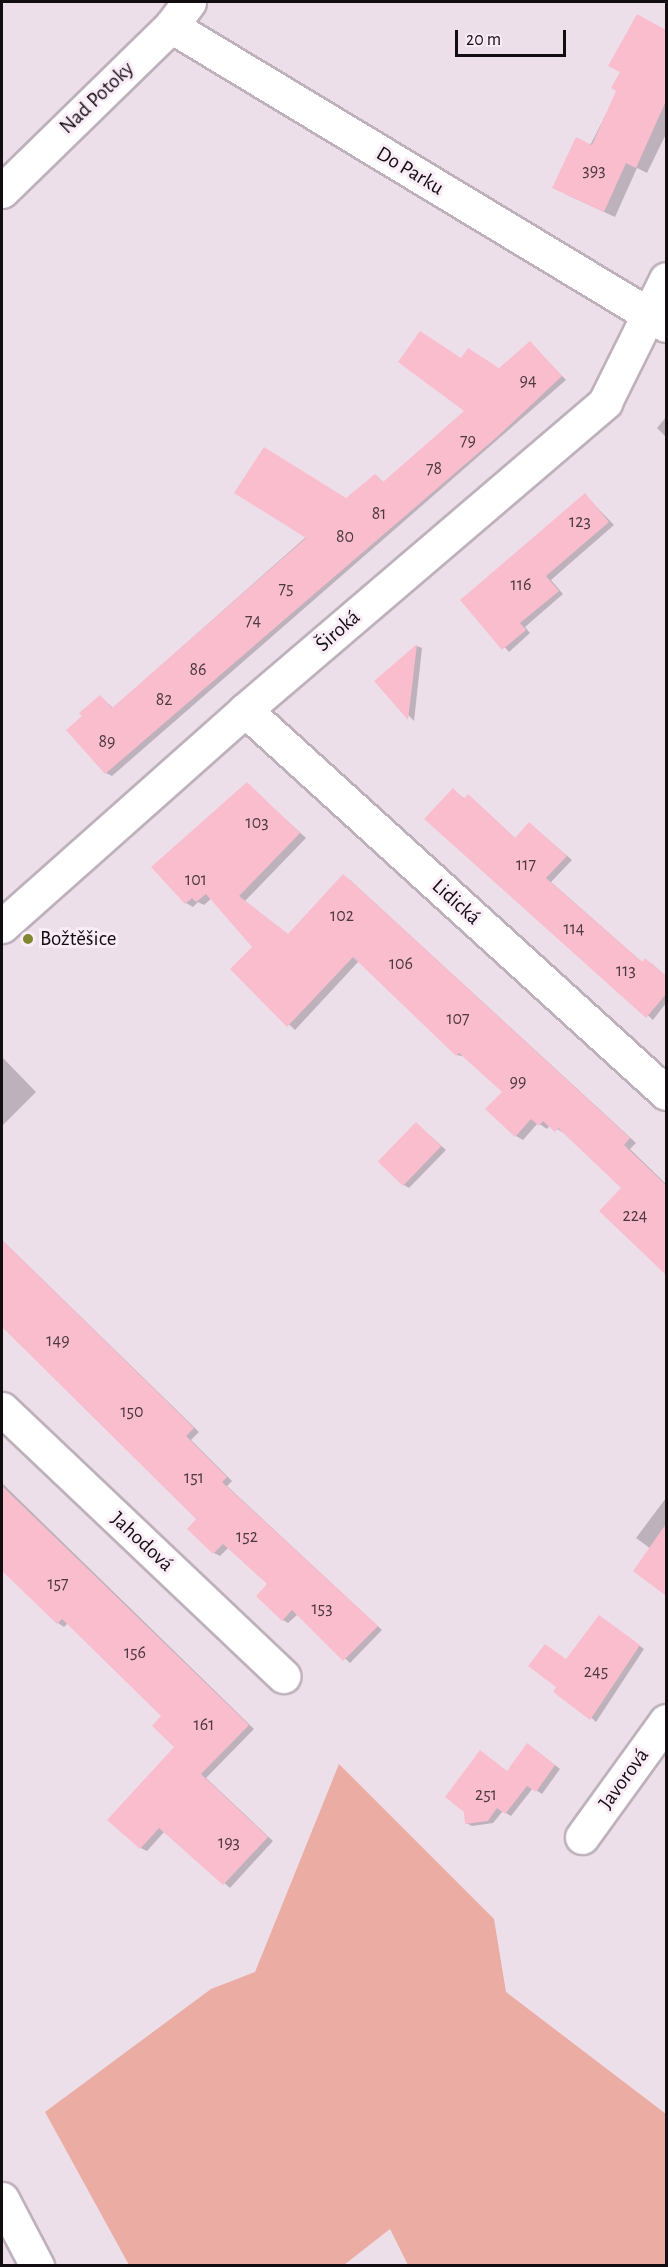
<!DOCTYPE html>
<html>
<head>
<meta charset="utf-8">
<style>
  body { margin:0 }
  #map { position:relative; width:668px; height:2267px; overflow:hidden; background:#eddfea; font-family:"Alegreya Sans",sans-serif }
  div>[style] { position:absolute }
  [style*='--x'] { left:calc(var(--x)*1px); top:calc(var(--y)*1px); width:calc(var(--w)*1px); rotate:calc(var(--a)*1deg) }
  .green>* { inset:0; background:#ebaca3 }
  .shadow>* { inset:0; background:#0003 }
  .building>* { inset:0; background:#fabdce; transform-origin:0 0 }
  .roads { filter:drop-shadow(2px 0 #beb1bc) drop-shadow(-2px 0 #beb1bc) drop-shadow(0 2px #beb1bc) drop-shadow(0 -2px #beb1bc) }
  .minor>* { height:33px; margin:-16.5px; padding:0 16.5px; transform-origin:16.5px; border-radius:16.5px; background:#fff }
  .major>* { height:33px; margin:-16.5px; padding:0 16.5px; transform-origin:16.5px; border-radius:16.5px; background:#fff }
  .dots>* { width:16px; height:16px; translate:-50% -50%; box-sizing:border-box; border:3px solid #faecf7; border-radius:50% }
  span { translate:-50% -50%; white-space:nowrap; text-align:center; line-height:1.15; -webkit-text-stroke:6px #faecf7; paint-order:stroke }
  .number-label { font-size:18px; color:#4c3940 }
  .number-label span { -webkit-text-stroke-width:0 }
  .street-label { font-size:21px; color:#120d11 }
  .poi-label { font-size:21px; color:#120d11 }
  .left { translate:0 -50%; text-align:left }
  .frame { position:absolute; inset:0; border:3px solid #120d11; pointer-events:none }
  .scale { position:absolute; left:455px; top:30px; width:111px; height:27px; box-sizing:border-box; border:3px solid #120d11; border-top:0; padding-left:8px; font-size:18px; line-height:21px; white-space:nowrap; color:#120d11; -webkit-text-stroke:4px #faecf7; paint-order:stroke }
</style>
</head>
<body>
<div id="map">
  <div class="green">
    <div style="clip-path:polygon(339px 1764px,494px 1919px,506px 1992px,666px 2114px,665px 2265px,408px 2265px,390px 2229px,344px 2265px,129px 2265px,45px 2112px,211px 1989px,255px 1972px)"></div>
  </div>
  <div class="shadow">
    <div style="clip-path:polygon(638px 16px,666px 31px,666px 134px,647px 173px,637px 168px,615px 217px,565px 194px,618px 91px)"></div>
    <div style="clip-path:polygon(530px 343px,566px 380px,112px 776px,106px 773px,68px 730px,101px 697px,113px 708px,376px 475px,384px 483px,466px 411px,462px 360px,500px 369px)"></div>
    <div style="clip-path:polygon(666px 417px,666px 437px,657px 428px)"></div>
    <div style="clip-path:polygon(585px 495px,614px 525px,551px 580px,563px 594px,525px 627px,530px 633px,509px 652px,462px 600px)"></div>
    <div style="clip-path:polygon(417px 646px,422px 648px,414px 721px,376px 681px)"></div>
    <div style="clip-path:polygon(247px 784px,306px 838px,245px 901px,289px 935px,343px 876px,350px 880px,636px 1143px,630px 1149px,666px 1184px,665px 1269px,623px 1188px,564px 1133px,550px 1125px,547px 1129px,538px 1123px,523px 1140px,516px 1136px,504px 1092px,466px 1057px,457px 1055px,359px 961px,295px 1030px,232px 969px,254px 947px,212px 898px,204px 905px,198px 902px,193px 907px,186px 903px)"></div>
    <div style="clip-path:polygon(453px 790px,465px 799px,468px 796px,473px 799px,516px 839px,530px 824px,572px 860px,551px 882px,643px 963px,651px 963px,666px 976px,666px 1003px,653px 1020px,426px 818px)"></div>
    <div style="clip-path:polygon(2px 1057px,36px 1092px,2px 1126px)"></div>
    <div style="clip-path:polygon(417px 1124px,446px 1150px,409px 1188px,404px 1185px)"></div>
    <div style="clip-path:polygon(2px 1240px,199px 1432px,191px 1440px,232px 1481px,227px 1486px,382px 1630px,350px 1663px,298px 1614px,288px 1623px,283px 1620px,269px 1584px,229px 1547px,220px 1556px,214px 1553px,198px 1519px,2px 1324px)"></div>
    <div style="clip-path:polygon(2px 1483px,254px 1729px,206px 1778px,273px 1841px,230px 1888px,165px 1831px,147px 1851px,141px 1848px,176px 1747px,163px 1716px,68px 1623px,64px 1627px,58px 1623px,2px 1569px)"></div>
    <div style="clip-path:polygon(666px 1498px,666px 1594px,635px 1570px,651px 1549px,636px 1538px)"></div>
    <div style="clip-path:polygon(605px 1620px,644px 1649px,596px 1722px,558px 1686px,567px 1661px)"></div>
    <div style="clip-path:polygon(533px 1748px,560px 1769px,542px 1794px,533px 1788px,511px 1816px,503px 1811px,493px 1823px,472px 1826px,466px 1823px)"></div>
  </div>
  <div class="building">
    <div style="clip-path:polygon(637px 14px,666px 30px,666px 101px,636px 168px,626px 163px,604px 212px,552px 188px,576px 137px,592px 145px,616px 91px,611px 88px,620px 72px,608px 66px)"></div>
    <div style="clip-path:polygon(420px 331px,461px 358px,468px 348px,499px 368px,530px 341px,562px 376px,498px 436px,105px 774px,66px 730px,82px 716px,79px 713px,100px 695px,112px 708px,306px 538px,234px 493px,264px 447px,346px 498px,375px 474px,383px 482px,464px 411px,398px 362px)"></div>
    <div style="clip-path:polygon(585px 493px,609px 522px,546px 576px,559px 591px,520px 623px,526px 630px,502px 650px,460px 600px)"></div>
    <div style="clip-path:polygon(417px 644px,408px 720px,374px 681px)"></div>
    <div style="clip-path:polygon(247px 782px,300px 833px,239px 896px,288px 934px,343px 874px,361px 890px,630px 1138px,624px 1145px,666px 1185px,666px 1275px,599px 1211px,621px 1188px,558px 1128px,555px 1132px,543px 1121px,539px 1126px,531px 1119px,515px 1137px,485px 1109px,502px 1092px,459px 1053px,456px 1056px,353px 957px,287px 1027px,230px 969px,252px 947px,206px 894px,196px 902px,192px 898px,185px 904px,151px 867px)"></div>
    <div style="clip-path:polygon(453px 788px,464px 799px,468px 794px,515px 838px,529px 822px,567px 856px,546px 878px,642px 962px,645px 958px,666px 976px,666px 994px,646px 1018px,424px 819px)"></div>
    <div style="left:416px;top:1122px;width:35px;height:55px;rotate:44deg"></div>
    <div style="clip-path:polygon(2px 1240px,194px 1428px,186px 1436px,227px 1477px,222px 1482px,378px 1626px,343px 1661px,292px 1610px,282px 1621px,256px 1596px,267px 1584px,223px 1544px,213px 1554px,187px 1529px,196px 1519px,2px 1327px)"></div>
    <div style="clip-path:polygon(2px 1486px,249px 1725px,201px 1774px,268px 1837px,223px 1885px,159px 1828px,140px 1849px,107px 1820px,174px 1747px,152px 1726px,161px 1716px,62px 1619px,57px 1624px,2px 1571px)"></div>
    <div style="clip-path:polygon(666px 1524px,666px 1596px,633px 1571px)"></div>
    <div style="clip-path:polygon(599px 1615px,640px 1645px,590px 1720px,553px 1692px,556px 1687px,528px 1666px,545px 1644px,566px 1659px)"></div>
    <div style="clip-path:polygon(527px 1743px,555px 1765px,536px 1792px,527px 1786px,505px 1814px,497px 1808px,488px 1821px,465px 1824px,464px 1812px,445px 1797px,480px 1750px,507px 1771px)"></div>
  </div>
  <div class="roads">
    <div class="minor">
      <div style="--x:171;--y:26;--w:578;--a:31.13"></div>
      <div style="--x:2;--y:191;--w:236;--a:-44.3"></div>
      <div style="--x:171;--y:26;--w:30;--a:-53"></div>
      <div style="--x:245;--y:710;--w:569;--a:42.29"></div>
      <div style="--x:2;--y:926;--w:325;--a:-41.6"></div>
      <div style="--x:245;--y:710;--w:474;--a:-40.5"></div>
      <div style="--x:605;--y:402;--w:137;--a:-63.6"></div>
      <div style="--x:2;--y:1409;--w:388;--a:43.5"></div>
      <div style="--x:582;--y:1837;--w:143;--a:-54.1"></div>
    </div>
    <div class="major">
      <div style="--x:2;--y:2199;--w:76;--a:62.4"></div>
    </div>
  </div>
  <div class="dots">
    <div style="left:28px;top:939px;background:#818631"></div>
  </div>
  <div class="number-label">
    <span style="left:594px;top:171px">393</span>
    <span style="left:528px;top:381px">94</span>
    <span style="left:468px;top:441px">79</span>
    <span style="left:434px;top:469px">78</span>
    <span style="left:379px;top:514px">81</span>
    <span style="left:580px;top:522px">123</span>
    <span style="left:345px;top:537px">80</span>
    <span style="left:521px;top:585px">116</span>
    <span style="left:286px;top:589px">75</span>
    <span style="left:253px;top:621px">74</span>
    <span style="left:198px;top:670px">86</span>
    <span style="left:164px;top:700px">82</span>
    <span style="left:107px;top:742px">89</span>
    <span style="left:257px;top:823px">103</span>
    <span style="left:526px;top:865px">117</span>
    <span style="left:196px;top:880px">101</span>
    <span style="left:342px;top:916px">102</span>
    <span style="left:574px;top:929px">114</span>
    <span style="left:401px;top:964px">106</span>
    <span style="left:626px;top:971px">113</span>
    <span style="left:458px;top:1019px">107</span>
    <span style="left:518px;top:1082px">99</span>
    <span style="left:635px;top:1216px">224</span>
    <span style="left:58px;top:1341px">149</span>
    <span style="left:132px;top:1412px">150</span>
    <span style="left:194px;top:1478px">151</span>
    <span style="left:247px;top:1537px">152</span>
    <span style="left:58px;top:1584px">157</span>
    <span style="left:322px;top:1609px">153</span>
    <span style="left:135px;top:1653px">156</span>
    <span style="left:596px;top:1672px">245</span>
    <span style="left:204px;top:1725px">161</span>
    <span style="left:486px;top:1795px">251</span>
    <span style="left:229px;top:1843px">193</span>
  </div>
  <div class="street-label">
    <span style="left:97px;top:98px;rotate:-44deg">Nad Potoky</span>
    <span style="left:410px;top:171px;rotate:31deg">Do Parku</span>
    <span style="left:338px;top:631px;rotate:-41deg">Široká</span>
    <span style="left:456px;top:902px;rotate:42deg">Lidická</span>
    <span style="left:142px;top:1542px;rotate:43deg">Jahodová</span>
    <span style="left:624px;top:1779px;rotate:-54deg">Javorová</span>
  </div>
  <div class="poi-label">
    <span class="left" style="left:40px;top:939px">Božtěšice</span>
  </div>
  <div class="frame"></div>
  <div class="scale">20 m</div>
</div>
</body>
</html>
